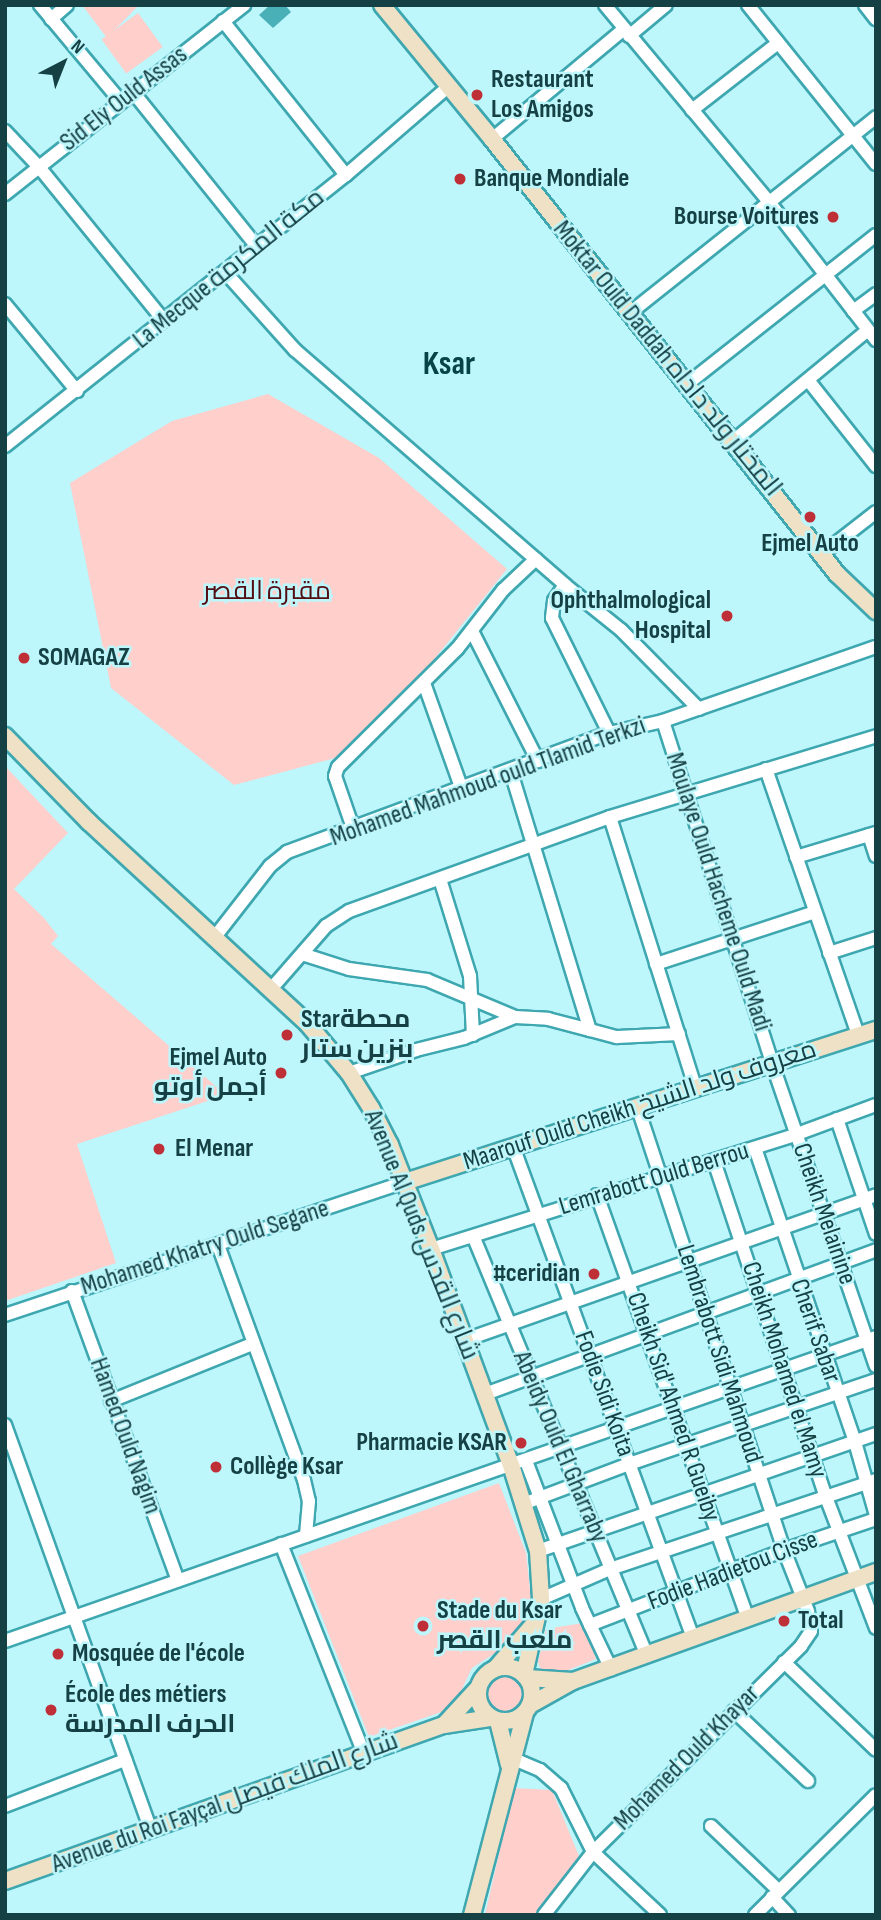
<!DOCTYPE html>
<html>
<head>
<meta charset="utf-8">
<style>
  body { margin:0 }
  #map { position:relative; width:881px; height:1920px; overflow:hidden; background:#bdf6fb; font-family:"Sofia Sans Condensed",Cairo,sans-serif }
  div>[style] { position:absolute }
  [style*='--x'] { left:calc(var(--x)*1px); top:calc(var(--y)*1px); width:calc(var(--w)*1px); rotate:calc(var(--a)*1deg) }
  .green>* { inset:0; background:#ffcfcc; transform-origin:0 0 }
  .round { border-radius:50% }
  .water>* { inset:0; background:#4ab0b8 }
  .roads { filter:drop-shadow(2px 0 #3ea7b0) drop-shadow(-2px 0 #3ea7b0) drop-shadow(0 2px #3ea7b0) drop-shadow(0 -2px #3ea7b0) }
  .street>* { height:12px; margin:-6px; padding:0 6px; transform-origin:6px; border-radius:6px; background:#fff }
  .secondary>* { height:16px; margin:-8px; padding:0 8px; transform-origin:8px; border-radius:8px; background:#eee1c6 }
  .secondary>.ring { margin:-8px; padding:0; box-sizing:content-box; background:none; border:16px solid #eee1c6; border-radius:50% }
  .dots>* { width:19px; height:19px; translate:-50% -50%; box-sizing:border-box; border:4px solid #bdf6fb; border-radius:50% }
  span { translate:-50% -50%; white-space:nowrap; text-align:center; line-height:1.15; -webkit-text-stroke:5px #bdf6fb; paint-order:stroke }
  .poi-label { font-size:26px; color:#154145; font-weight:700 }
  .left { translate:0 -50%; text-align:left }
  .right { translate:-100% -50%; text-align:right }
  .street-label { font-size:26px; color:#154145 }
  .park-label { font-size:26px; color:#530e13 }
  .district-label { font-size:33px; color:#064448; font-weight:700 }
  .frame { position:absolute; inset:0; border:7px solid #154145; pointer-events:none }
  .north { position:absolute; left:28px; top:28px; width:70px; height:70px; -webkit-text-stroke:5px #bdf6fb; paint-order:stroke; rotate:42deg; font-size:19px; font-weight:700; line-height:28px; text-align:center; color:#154145 }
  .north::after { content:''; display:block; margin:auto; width:24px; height:32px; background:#154145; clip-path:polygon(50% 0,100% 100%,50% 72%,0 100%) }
</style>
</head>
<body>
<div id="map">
  <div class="green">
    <div style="clip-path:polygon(82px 5px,135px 5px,137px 7px,107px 38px)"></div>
    <div style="left:138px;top:13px;width:42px;height:45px;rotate:54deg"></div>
    <div style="clip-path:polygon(268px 394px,379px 458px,507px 569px,385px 720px,339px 757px,234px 785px,111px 688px,70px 483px,172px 421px)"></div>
    <div style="clip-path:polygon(5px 766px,68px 833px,14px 889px,44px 918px,58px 936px,51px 944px,226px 1095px,77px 1144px,116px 1263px,5px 1301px)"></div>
    <div style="clip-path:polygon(499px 1483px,526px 1553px,532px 1609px,509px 1644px,472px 1668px,453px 1708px,369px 1737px,298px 1556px)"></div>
    <div style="clip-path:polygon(583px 1623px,596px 1659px,556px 1675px,542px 1673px,538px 1662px,546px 1629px)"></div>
    <div class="round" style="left:482px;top:1672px;width:44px;height:44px"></div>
    <div style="clip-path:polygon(514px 1788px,552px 1790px,579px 1856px,540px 1915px,485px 1915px)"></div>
  </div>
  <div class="water">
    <div style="clip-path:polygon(270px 5px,285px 5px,291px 12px,273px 28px,259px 15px)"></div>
  </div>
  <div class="roads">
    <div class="street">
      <div style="--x:40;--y:5;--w:126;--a:50.1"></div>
      <div style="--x:605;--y:5;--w:256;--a:50.2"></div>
      <div style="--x:769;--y:202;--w:175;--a:52.2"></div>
      <div style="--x:748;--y:5;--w:204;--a:51.2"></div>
      <div style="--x:865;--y:5;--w:18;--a:52"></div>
      <div style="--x:51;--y:19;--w:21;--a:-41"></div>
      <div style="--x:223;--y:21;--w:197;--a:51.4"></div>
      <div style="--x:629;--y:36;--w:48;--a:-40"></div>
      <div style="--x:133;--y:92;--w:198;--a:51.3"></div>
      <div style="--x:692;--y:110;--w:109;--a:-37.9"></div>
      <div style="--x:5;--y:131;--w:50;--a:46.6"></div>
      <div style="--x:39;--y:167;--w:198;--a:50.9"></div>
      <div style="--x:492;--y:139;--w:172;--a:-39.8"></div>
      <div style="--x:5;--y:194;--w:305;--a:-38.3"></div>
      <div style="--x:225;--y:272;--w:105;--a:48.1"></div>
      <div style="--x:295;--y:350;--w:358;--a:41"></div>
      <div style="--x:565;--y:585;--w:72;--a:38.8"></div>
      <div style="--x:621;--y:630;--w:111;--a:45.4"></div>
      <div style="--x:5;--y:304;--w:113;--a:50.4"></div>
      <div style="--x:853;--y:311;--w:29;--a:-36"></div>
      <div style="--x:630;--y:313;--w:315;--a:-38.5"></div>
      <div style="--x:808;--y:380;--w:110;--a:51.7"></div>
      <div style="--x:686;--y:385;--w:242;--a:-38.3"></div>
      <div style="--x:732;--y:442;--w:176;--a:-39.5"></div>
      <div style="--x:5;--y:446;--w:436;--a:-38.5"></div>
      <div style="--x:346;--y:175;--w:135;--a:-40.8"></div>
      <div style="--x:822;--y:554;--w:68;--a:-37.9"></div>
      <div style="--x:565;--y:585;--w:19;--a:125"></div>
      <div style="--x:554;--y:601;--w:17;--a:97"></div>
      <div style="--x:552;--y:618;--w:128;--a:63.6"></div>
      <div style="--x:472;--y:631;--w:146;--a:63.1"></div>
      <div style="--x:424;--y:683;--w:110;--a:70.4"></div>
      <div style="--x:663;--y:721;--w:359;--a:72.3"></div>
      <div style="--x:772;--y:1063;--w:320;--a:71.1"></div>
      <div style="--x:766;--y:769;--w:281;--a:70.9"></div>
      <div style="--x:511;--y:772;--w:270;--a:73"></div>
      <div style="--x:590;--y:1030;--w:28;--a:15"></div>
      <div style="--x:617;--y:1037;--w:62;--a:-2.8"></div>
      <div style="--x:610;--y:817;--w:285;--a:72.5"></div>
      <div style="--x:353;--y:828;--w:55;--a:-109.1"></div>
      <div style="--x:335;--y:776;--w:9;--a:-72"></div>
      <div style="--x:338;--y:767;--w:168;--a:-44.8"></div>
      <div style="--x:457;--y:649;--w:75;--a:-52.1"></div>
      <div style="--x:503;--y:590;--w:45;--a:-43.2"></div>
      <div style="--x:869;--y:835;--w:22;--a:72"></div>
      <div style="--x:796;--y:857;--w:84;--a:-16.7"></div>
      <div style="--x:440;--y:879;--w:102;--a:72.8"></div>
      <div style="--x:470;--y:976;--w:59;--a:87.1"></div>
      <div style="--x:214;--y:938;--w:91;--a:-52.1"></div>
      <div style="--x:270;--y:866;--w:22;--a:-39"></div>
      <div style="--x:287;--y:852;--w:343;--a:-20.3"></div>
      <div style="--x:609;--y:733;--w:55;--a:-12.5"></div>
      <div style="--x:663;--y:721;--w:225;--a:-19.2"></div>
      <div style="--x:829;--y:953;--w:49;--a:-17.7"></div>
      <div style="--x:302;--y:954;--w:49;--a:17.7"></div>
      <div style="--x:349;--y:969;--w:79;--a:8"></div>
      <div style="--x:427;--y:980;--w:95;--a:22.8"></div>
      <div style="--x:515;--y:1017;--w:33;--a:3"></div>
      <div style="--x:548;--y:1019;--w:43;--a:14.7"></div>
      <div style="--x:656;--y:964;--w:167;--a:-18.1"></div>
      <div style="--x:271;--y:989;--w:84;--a:-48.9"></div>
      <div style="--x:326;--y:926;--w:27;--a:-33"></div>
      <div style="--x:349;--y:911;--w:277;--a:-19.8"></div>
      <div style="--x:610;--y:817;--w:278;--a:-16.9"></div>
      <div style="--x:349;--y:1073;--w:71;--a:-18.9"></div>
      <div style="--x:416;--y:1050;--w:49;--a:-14"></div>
      <div style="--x:464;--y:1038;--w:55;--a:-22.4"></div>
      <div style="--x:837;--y:1119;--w:121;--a:71.3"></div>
      <div style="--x:755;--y:1148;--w:311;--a:71.2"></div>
      <div style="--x:855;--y:1442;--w:76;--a:74"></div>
      <div style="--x:514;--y:1149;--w:521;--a:69.89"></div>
      <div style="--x:714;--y:1161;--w:354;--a:71.6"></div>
      <div style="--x:826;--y:1497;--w:140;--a:69.1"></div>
      <div style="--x:597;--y:1195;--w:450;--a:70.4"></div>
      <div style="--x:474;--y:1238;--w:452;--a:67.5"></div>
      <div style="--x:218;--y:1245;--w:250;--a:69.9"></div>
      <div style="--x:304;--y:1480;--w:22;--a:77"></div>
      <div style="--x:309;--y:1501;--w:35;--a:95"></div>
      <div style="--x:431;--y:1249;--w:384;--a:-17.4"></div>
      <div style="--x:797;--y:1134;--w:84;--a:-20.2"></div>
      <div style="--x:72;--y:1291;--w:308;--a:69.9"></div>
      <div style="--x:5;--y:1315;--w:422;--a:-18.4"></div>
      <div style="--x:465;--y:1340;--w:436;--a:-19.4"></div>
      <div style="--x:485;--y:1394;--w:417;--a:-20.2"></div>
      <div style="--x:111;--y:1401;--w:152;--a:-22"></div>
      <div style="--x:5;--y:1425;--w:428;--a:70.2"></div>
      <div style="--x:526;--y:1461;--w:157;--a:69.1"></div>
      <div style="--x:582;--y:1608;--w:68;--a:64.6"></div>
      <div style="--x:523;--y:1504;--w:113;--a:-20.7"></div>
      <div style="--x:629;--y:1464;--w:261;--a:-18.8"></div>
      <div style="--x:281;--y:1544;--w:226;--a:68.4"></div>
      <div style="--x:538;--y:1551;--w:358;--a:-19.1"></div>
      <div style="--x:541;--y:1599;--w:75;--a:-23.5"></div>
      <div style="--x:610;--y:1569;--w:280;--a:-18.5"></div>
      <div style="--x:590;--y:1625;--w:208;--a:-21.1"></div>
      <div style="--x:784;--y:1550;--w:97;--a:-18.6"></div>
      <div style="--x:5;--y:1641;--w:923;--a:-19.24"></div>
      <div style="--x:784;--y:1662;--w:127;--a:43.7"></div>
      <div style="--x:734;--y:1711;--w:102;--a:43.4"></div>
      <div style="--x:514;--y:1759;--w:28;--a:23"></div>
      <div style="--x:540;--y:1770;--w:28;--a:41"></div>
      <div style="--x:561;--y:1788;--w:72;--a:63.4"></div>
      <div style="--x:593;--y:1852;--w:92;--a:43.2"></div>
      <div style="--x:5;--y:1806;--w:129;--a:-21"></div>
      <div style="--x:711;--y:1826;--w:94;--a:43.7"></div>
      <div style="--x:772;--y:1897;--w:25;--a:47"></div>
      <div style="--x:544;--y:1915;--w:80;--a:-52.1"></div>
      <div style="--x:593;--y:1852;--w:293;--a:-44.7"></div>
      <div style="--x:801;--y:1646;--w:18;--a:-56"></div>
      <div style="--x:811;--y:1631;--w:20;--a:-99"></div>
      <div style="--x:808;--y:1611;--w:66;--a:-111.5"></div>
      <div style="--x:784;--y:1550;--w:465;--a:-108.3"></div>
      <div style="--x:755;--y:1915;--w:170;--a:-44.8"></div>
    </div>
    <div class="secondary">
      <div style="--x:382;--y:5;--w:173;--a:50.6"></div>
      <div style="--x:492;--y:139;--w:555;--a:51.58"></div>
      <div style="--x:837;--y:574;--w:54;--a:43.5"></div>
      <div style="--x:5;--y:736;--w:120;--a:45.7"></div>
      <div style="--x:89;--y:822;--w:297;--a:42.7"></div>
      <div style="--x:307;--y:1023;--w:65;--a:50"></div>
      <div style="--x:349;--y:1073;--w:41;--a:57.8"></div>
      <div style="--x:371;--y:1108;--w:42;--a:62.8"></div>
      <div style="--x:390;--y:1145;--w:112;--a:68.5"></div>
      <div style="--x:431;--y:1249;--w:230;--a:69.7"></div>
      <div style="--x:511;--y:1465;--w:90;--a:72.6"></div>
      <div style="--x:538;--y:1551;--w:48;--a:86.4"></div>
      <div style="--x:541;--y:1599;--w:78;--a:102.6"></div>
      <div style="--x:405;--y:1182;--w:495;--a:-17.9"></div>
      <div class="ring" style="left:478px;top:1667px;width:38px;height:38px"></div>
      <div style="--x:496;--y:1668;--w:58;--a:-49.2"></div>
      <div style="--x:527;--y:1678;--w:46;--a:3.7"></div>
      <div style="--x:530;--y:1705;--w:49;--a:-29.2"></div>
      <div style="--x:573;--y:1681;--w:322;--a:-19.8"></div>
      <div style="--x:498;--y:1721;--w:45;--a:76"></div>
      <div style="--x:444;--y:1725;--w:50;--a:-47.4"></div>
      <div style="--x:5;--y:1881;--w:466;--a:-19.6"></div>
      <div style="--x:444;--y:1725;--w:48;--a:-8.5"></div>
      <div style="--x:472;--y:1915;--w:209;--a:-75.3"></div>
    </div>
  </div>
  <div class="dots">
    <div style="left:477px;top:95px;background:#bf2f38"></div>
    <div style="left:460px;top:179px;background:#bf2f38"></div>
    <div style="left:833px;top:217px;background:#bf2f38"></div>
    <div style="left:810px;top:517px;background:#bf2f38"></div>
    <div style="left:727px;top:616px;background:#bf2f38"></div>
    <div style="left:24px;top:658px;background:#bf2f38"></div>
    <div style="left:287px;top:1035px;background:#bf2f38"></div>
    <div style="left:281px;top:1073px;background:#bf2f38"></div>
    <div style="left:159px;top:1149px;background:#bf2f38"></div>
    <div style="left:594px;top:1274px;background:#bf2f38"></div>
    <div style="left:521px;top:1443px;background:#bf2f38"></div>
    <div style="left:216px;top:1467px;background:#bf2f38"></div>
    <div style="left:784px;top:1621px;background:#bf2f38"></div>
    <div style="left:423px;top:1626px;background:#bf2f38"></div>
    <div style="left:58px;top:1654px;background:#bf2f38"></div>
    <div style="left:51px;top:1710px;background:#bf2f38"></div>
  </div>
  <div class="poi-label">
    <span class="left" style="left:491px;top:95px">Restaurant<br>Los Amigos</span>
    <span class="left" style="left:474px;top:179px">Banque Mondiale</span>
    <span class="right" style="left:819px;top:217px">Bourse Voitures</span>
    <span style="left:810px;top:544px">Ejmel Auto</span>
    <span class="right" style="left:711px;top:616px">Ophthalmological<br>Hospital</span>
    <span class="left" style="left:38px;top:658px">SOMAGAZ</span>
    <span class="left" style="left:301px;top:1035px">Starمحطة<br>بنزين ستار</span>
    <span class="right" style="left:267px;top:1073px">Ejmel Auto<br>أجمل أوتو</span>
    <span class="left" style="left:175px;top:1149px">El Menar</span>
    <span class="right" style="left:580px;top:1274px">#ceridian</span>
    <span class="right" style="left:507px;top:1443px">Pharmacie KSAR</span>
    <span class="left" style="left:230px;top:1467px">Collège Ksar</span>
    <span class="left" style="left:437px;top:1626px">Stade du Ksar<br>ملعب القصر</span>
    <span class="left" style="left:798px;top:1621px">Total</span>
    <span class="left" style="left:72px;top:1654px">Mosquée de l'école</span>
    <span class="left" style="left:65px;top:1710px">École des métiers<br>الحرف المدرسة</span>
  </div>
  <div class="street-label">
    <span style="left:124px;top:99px;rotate:-38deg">Sid Ely Ould Assas</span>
    <span style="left:229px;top:269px;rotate:-39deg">La Mecque مكة المكرمة</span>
    <span style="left:667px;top:359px;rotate:51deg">Moktar Ould Daddah المختار ولد داداه</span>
    <span style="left:488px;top:782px;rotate:-20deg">Mohamed Mahmoud ould Tlamid Terkzi</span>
    <span style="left:718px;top:892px;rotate:72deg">Moulaye Ould Hacheme Ould Madi</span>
    <span style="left:640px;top:1106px;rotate:-18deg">Maarouf Ould Cheikh معروف ولد الشيخ</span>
    <span style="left:654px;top:1179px;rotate:-17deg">Lemrabott Ould Berrou</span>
    <span style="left:824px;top:1214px;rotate:71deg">Cheikh Melainine</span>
    <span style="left:421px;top:1235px;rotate:68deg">Avenue Al Quds شارع القدس</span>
    <span style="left:205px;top:1248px;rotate:-18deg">Mohamed Khatry Ould Segane</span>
    <span style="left:815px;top:1331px;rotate:71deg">Cherif Sabar</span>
    <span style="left:719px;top:1354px;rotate:72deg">Lembrabott Sidi Mahmoud</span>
    <span style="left:784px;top:1370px;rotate:72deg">Cheikh Mohamed el Mamy</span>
    <span style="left:604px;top:1394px;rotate:70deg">Fodie Sidi Koita</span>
    <span style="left:673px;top:1407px;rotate:71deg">Cheikh Sid' Ahmed R Gueiby</span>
    <span style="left:125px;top:1436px;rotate:70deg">Hamed Ould Nagim</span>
    <span style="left:560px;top:1447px;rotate:67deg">Abeidy Ould El Gharraby</span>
    <span style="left:733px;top:1571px;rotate:-21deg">Fodie Hadietou Cisse</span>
    <span style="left:687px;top:1758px;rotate:-45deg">Mohamed Ould Khayar</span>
    <span style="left:225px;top:1803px;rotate:-20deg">Avenue du Roi Fayçal شارع الملك فيصل</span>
  </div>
  <div class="park-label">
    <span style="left:267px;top:592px">مقبرة القصر</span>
  </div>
  <div class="district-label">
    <span style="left:449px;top:365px">Ksar</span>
  </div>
  <div class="frame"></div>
  <div class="north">N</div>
</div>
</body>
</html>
